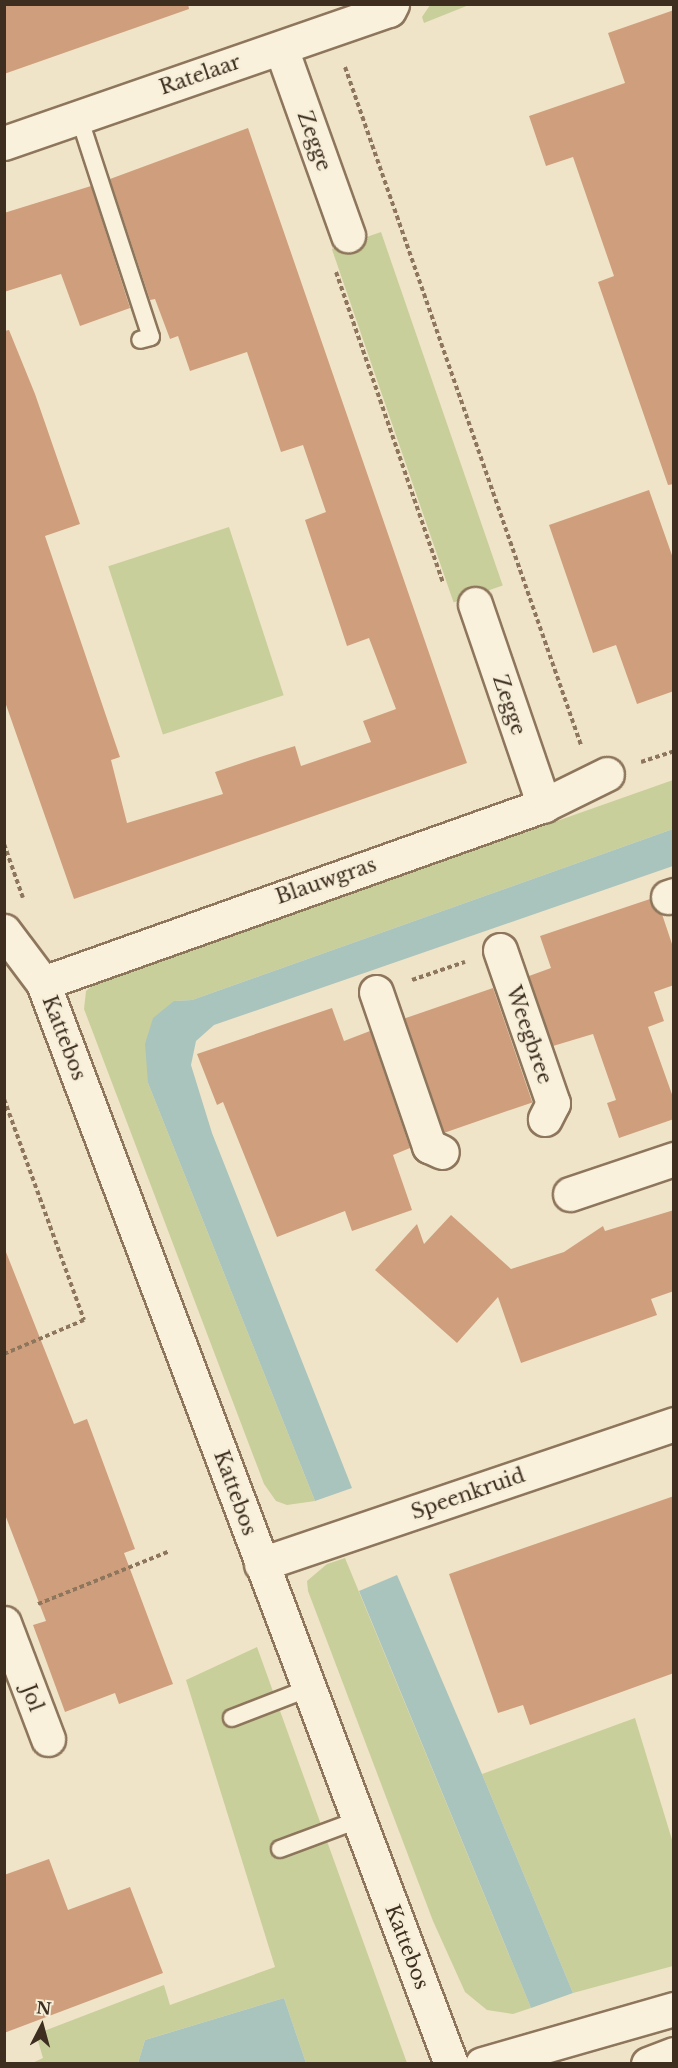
<!DOCTYPE html>
<html>
<head>
<meta charset="utf-8">
<style>
  body { margin:0 }
  #map { position:relative; width:678px; height:2068px; overflow:hidden; background:#f0e4c8; font-family:"Libre Baskerville",serif }
  div>[style] { position:absolute }
  [style*='--x'] { left:calc(var(--x)*1px); top:calc(var(--y)*1px); width:calc(var(--w)*1px); rotate:calc(var(--a)*1deg) }
  .green>* { inset:0; background:#c9cf9b; transform-origin:0 0 }
  .water>* { inset:0; background:#a9c4bc }
  .building>* { inset:0; background:#cf9f7d; transform-origin:0 0 }
  .path>* { height:4px; margin-top:-2px; transform-origin:0; background:repeating-linear-gradient(90deg,#8d765c 0 4.5px,transparent 0 7.5px) }
  .roads { filter:drop-shadow(2px 0 #8d765c) drop-shadow(-2px 0 #8d765c) drop-shadow(0 2px #8d765c) drop-shadow(0 -2px #8d765c) }
  .service>* { height:16px; margin:-8px; padding:0 8px; transform-origin:8px; border-radius:8px; background:#faf1dc }
  .minor>* { height:33px; margin:-16.5px; padding:0 16.5px; transform-origin:16.5px; border-radius:16.5px; background:#faf1dc }
  .tertiary>* { height:33px; margin:-16.5px; padding:0 16.5px; transform-origin:16.5px; border-radius:16.5px; background:#faf1dc }
  span { translate:-50% -50%; white-space:nowrap; text-align:center; line-height:1.15; -webkit-text-stroke:4.5px #f7eed8; paint-order:stroke }
  .street-label { font-size:20px; color:#3d2e20 }
  .frame { position:absolute; inset:0; border:6px solid #3d2e20; pointer-events:none }
  .north { position:absolute; left:12px; top:1996px; width:60px; height:60px; -webkit-text-stroke:4px #f7eed8; paint-order:stroke; rotate:6deg; font-size:16px; font-weight:700; line-height:24px; text-align:center; color:#3d2e20 }
  .north::after { content:''; display:block; margin:auto; width:21px; height:27px; background:#3d2e20; clip-path:polygon(50% 0,100% 100%,50% 72%,0 100%) }
</style>
</head>
<body>
<div id="map">
  <div class="green">
    <div style="clip-path:polygon(430px 5px,430px 4px,469px 5px,424px 23px,422px 17px)"></div>
    <div style="left:381px;top:232px;width:374px;height:52px;rotate:71deg"></div>
    <div style="left:229px;top:527px;width:177px;height:127px;rotate:72deg"></div>
    <div style="clip-path:polygon(673px 780px,673px 829px,192px 1000px,174px 1001px,148px 1083px,315px 1501px,287px 1505px,276px 1501px,264px 1484px,84px 1009px,86px 991px,110px 971px,175px 956px)"></div>
    <div style="clip-path:polygon(345px 1558px,531px 2008px,513px 2014px,487px 2010px,465px 1992px,433px 1921px,308px 1591px,307px 1581px,327px 1564px)"></div>
    <div style="clip-path:polygon(257px 1647px,407px 2063px,306px 2063px,284px 1998px,145px 2040px,138px 2063px,30px 2064px,43px 2058px,36px 2034px,164px 1985px,170px 2005px,275px 1967px,186px 1680px)"></div>
    <div style="clip-path:polygon(635px 1718px,673px 1843px,673px 1966px,573px 1993px,482px 1774px)"></div>
  </div>
  <div class="water">
    <div style="clip-path:polygon(673px 829px,673px 866px,214px 1025px,196px 1041px,191px 1065px,212px 1133px,352px 1488px,315px 1501px,148px 1083px,145px 1044px,153px 1018px,174px 1001px,192px 1000px)"></div>
    <div style="clip-path:polygon(397px 1575px,482px 1774px,573px 1993px,531px 2008px,359px 1591px)"></div>
    <div style="clip-path:polygon(284px 1998px,306px 2063px,138px 2063px,145px 2040px)"></div>
  </div>
  <div class="building">
    <div style="clip-path:polygon(4px 4px,188px 4px,189px 9px,4px 74px)"></div>
    <div style="clip-path:polygon(674px 10px,674px 484px,668px 485px,598px 282px,614px 276px,573px 157px,546px 166px,529px 116px,625px 83px,608px 33px)"></div>
    <div style="clip-path:polygon(248px 128px,467px 763px,74px 899px,4px 699px,4px 331px,9px 330px,35px 394px,80px 524px,45px 536px,120px 757px,111px 760px,127px 823px,223px 794px,215px 772px,260px 757px,295px 746px,301px 766px,371px 742px,363px 721px,396px 709px,369px 638px,347px 646px,305px 520px,326px 512px,303px 445px,281px 452px,247px 352px,190px 371px,178px 336px,170px 339px,155px 299px,150px 300px,110px 179px)"></div>
    <div style="clip-path:polygon(91px 186px,130px 308px,80px 326px,61px 274px,4px 292px,4px 213px)"></div>
    <div style="clip-path:polygon(649px 490px,674px 561px,674px 691px,637px 704px,616px 645px,593px 653px,549px 525px)"></div>
    <div style="clip-path:polygon(650px 899px,662px 914px,674px 950px,674px 985px,654px 992px,664px 1021px,648px 1027px,674px 1100px,674px 1119px,619px 1138px,607px 1103px,616px 1100px,593px 1034px,553px 1046px,529px 976px,551px 968px,540px 936px)"></div>
    <div style="left:493px;top:988px;width:121px;height:93px;rotate:71deg"></div>
    <div style="clip-path:polygon(332px 1008px,344px 1041px,370px 1031px,410px 1148px,393px 1155px,412px 1210px,352px 1231px,345px 1211px,277px 1237px,223px 1102px,217px 1105px,197px 1054px)"></div>
    <div style="clip-path:polygon(674px 1210px,674px 1291px,651px 1299px,657px 1315px,521px 1363px,498px 1297px,457px 1343px,375px 1270px,417px 1224px,424px 1244px,451px 1215px,511px 1269px,564px 1252px,603px 1226px,605px 1231px)"></div>
    <div style="clip-path:polygon(4px 1247px,74px 1424px,87px 1419px,135px 1549px,124px 1553px,173px 1684px,119px 1704px,115px 1693px,65px 1712px,33px 1625px,46px 1621px,4px 1512px)"></div>
    <div style="clip-path:polygon(674px 1496px,674px 1673px,530px 1725px,523px 1705px,498px 1713px,449px 1574px)"></div>
    <div style="clip-path:polygon(49px 1859px,68px 1910px,130px 1887px,163px 1973px,4px 2033px,4px 1875px)"></div>
  </div>
  <div class="path">
    <div style="--x:345;--y:67;--w:718;--a:70.81"></div>
    <div style="--x:336;--y:272;--w:329;--a:71"></div>
    <div style="--x:641;--y:762;--w:35;--a:-18"></div>
    <div style="--x:4;--y:844;--w:57;--a:70.6"></div>
    <div style="--x:412;--y:980;--w:56;--a:-18.8"></div>
    <div style="--x:4;--y:1099;--w:235;--a:70.1"></div>
    <div style="--x:84;--y:1320;--w:87;--a:157"></div>
    <div style="--x:38;--y:1604;--w:142;--a:-21.9"></div>
  </div>
  <div class="roads">
    <div class="service">
      <div style="--x:79;--y:117;--w:231;--a:71.9"></div>
      <div style="--x:151;--y:337;--w:11;--a:165"></div>
      <div style="--x:232;--y:1718;--w:80;--a:-21.1"></div>
      <div style="--x:280;--y:1849;--w:83;--a:-20.4"></div>
    </div>
    <div class="minor">
      <div style="--x:281;--y:48;--w:199;--a:70.3"></div>
      <div style="--x:4;--y:143;--w:407;--a:-19.1"></div>
      <div style="--x:389;--y:10;--w:7;--a:-63"></div>
      <div style="--x:475;--y:604;--w:213;--a:71.1"></div>
      <div style="--x:668;--y:897;--w:6;--a:-18"></div>
      <div style="--x:4;--y:931;--w:65;--a:53.1"></div>
      <div style="--x:43;--y:983;--w:1155;--a:69.32"></div>
      <div style="--x:500;--y:950;--w:162;--a:70.9"></div>
      <div style="--x:553;--y:1103;--w:18;--a:117"></div>
      <div style="--x:43;--y:983;--w:532;--a:-19.56"></div>
      <div style="--x:544;--y:805;--w:70;--a:-26.2"></div>
      <div style="--x:376;--y:992;--w:163;--a:71"></div>
      <div style="--x:429;--y:1146;--w:14;--a:25"></div>
      <div style="--x:570;--y:1194;--w:110;--a:-18.6"></div>
      <div style="--x:261;--y:1564;--w:436;--a:-18.7"></div>
      <div style="--x:4;--y:1623;--w:124;--a:69.2"></div>
    </div>
    <div class="tertiary">
      <div style="--x:482;--y:2064;--w:200;--a:-16"></div>
      <div style="--x:648;--y:2064;--w:28;--a:-21"></div>
    </div>
  </div>
  <div class="street-label">
    <span style="left:200px;top:75px;rotate:-19deg">Ratelaar</span>
    <span style="left:314px;top:141px;rotate:70deg">Zegge</span>
    <span style="left:509px;top:705px;rotate:71deg">Zegge</span>
    <span style="left:326px;top:881px;rotate:-19deg">Blauwgras</span>
    <span style="left:529px;top:1035px;rotate:71deg">Weegbree</span>
    <span style="left:64px;top:1038px;rotate:69deg">Kattebos</span>
    <span style="left:235px;top:1493px;rotate:70deg">Kattebos</span>
    <span style="left:468px;top:1494px;rotate:-19deg">Speenkruid</span>
    <span style="left:32px;top:1698px;rotate:69deg">Jol</span>
    <span style="left:407px;top:1947px;rotate:69deg">Kattebos</span>
  </div>
  <div class="frame"></div>
  <div class="north">N</div>
</div>
</body>
</html>
